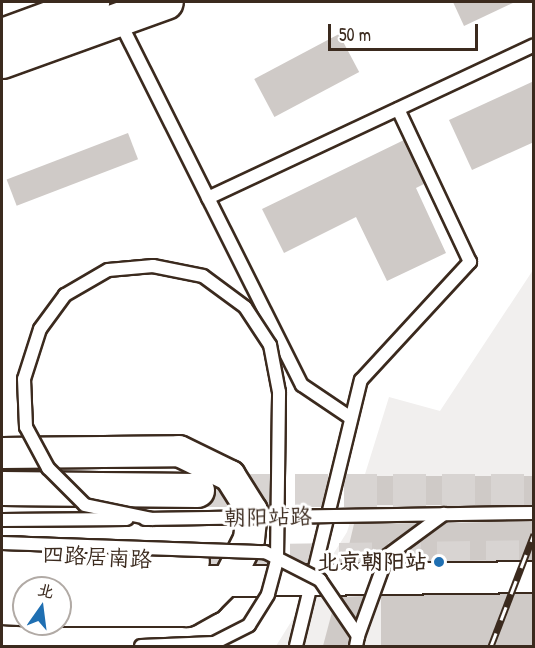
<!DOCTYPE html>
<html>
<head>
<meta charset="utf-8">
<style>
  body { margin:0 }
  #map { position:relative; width:535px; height:648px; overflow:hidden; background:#fff; font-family:"Patrick Hand","LXGW WenKai TC",sans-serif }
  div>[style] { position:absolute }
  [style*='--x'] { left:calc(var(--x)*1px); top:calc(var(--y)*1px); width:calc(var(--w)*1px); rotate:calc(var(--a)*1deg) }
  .built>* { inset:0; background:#f1efee }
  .building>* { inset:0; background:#cfcac7; transform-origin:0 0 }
  .secondary-tunnel>* { height:33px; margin-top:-16.5px; transform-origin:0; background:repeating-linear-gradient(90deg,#d8d4d2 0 33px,transparent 0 49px) }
  .roads { filter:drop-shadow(2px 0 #3b2a1e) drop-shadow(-2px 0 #3b2a1e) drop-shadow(0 2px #3b2a1e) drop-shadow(0 -2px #3b2a1e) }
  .service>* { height:12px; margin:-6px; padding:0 6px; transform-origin:6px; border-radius:6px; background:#fff }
  .tertiary>* { height:30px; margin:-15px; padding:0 15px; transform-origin:15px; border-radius:15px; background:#fff }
  .secondary>* { height:33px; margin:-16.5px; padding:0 16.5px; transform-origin:16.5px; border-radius:16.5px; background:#fff }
  .rail>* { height:7px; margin-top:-3.5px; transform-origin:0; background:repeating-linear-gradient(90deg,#fff 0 14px,#3b2a1e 0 28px); box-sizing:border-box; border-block:2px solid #3b2a1e }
  .bridges { filter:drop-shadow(2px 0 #3b2a1e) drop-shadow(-2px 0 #3b2a1e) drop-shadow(0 2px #3b2a1e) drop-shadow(0 -2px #3b2a1e) }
  .service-bridge>* { height:12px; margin:-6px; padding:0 6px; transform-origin:6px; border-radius:6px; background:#fff }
  .dots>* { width:16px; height:16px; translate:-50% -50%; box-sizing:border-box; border:3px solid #fff; border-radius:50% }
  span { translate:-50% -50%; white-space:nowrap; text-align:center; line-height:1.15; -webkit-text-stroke:6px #fff; paint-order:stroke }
  .street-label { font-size:22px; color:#3b2a1e }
  .poi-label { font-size:22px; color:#3b2a1e; font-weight:700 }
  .right { translate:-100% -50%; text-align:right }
  .frame { position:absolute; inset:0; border:3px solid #3b2a1e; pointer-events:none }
  .north { position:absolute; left:12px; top:576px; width:60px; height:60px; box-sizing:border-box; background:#fff; border:2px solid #b1aaa5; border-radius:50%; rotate:14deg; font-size:16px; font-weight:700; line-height:24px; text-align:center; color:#3b2a1e }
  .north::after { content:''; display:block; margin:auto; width:21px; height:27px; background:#1f6fb2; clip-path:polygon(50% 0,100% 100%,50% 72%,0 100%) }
  .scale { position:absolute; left:328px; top:24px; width:150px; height:27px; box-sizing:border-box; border:3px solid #3b2a1e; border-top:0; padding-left:8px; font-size:18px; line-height:21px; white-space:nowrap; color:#3b2a1e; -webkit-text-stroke:4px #fff; paint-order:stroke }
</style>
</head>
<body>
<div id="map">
  <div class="built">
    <div style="clip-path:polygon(533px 270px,533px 646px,276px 646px,347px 532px,389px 397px,440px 411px)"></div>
  </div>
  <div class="building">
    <div style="clip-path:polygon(453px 2px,515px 2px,464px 26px)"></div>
    <div style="left:339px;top:34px;width:43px;height:96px;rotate:62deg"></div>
    <div style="clip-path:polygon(534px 81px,534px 142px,472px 170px,449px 120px)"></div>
    <div style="left:128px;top:133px;width:28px;height:130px;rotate:69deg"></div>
    <div style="clip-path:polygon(404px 140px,424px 184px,416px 188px,446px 253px,387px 281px,356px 217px,284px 253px,262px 209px)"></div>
    <div style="left:534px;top:476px;width:29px;height:168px;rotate:90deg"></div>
    <div style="clip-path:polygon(534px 521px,534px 560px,394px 562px,446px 523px)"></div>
    <div style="clip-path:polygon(418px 523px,382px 549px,376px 562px,345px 562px,354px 524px)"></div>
    <div style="left:534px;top:594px;width:52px;height:153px;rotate:90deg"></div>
    <div style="clip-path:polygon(364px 596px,356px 618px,341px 597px)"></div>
    <div style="clip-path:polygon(332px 612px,349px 638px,348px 646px,323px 646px)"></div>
  </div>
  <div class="secondary-tunnel">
    <div style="--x:197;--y:490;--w:337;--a:0"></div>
    <div style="--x:192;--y:561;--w:342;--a:-0.8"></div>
  </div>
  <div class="roads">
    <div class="service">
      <div style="--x:119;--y:20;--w:408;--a:63.4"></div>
      <div style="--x:302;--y:385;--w:59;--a:34"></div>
      <div style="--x:208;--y:198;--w:360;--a:-25.1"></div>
      <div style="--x:296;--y:646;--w:274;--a:-76.3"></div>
      <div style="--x:361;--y:380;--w:161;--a:-47.3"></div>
      <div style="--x:470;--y:262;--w:169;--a:-115.2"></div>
    </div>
    <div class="tertiary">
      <div style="--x:2;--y:453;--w:177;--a:-0.6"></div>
      <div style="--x:179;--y:451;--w:57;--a:26.1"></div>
      <div style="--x:230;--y:476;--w:41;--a:57.8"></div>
      <div style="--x:252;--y:511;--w:28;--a:96"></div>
      <div style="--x:249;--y:539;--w:42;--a:116.6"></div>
      <div style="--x:230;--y:577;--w:31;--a:135"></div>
      <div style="--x:208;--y:599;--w:25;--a:151"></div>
      <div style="--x:186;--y:611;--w:126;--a:180"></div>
      <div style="--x:2;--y:584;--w:532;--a:-0.75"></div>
      <div style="--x:2;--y:609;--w:22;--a:3"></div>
    </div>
    <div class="secondary">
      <div style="--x:2;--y:35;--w:96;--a:-20.1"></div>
      <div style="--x:2;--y:61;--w:174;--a:-19.8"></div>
      <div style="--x:2;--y:488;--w:195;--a:0.6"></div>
      <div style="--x:2;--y:553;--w:190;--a:2.4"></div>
    </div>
  </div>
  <div class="rail">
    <div style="--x:491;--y:646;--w:120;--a:-69"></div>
  </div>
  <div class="bridges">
    <div class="service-bridge">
      <div style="--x:145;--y:519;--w:389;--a:-0.9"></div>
      <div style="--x:2;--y:520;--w:125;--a:-0.5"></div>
      <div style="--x:2;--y:543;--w:263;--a:2"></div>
      <div style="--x:265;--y:552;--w:62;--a:27"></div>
      <div style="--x:320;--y:580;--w:68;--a:55.8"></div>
      <div style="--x:358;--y:636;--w:10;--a:101"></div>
      <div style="--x:358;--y:636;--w:85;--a:-70.1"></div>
      <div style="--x:387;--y:556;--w:71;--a:-36.4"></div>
      <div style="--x:141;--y:646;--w:73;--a:-2.4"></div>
      <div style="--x:214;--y:643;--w:39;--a:-27"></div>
      <div style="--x:249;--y:625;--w:36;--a:-58"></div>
      <div style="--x:268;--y:594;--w:35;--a:-75"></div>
      <div style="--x:277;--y:560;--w:168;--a:-89.3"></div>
      <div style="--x:279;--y:392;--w:48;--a:-100.8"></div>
      <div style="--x:270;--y:345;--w:45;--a:-123.3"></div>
      <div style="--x:245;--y:307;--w:52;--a:-143.6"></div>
      <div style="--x:203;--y:276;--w:51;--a:-168.7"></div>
      <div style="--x:153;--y:266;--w:45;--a:174.9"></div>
      <div style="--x:108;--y:270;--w:50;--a:149.8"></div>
      <div style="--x:65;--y:295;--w:42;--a:126.3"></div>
      <div style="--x:40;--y:329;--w:52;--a:107.7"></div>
      <div style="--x:24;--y:379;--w:48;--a:87.6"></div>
      <div style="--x:26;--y:427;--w:47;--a:61.8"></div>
      <div style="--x:48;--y:468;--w:52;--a:45"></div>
      <div style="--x:85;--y:505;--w:68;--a:11.8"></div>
    </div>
  </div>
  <div class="dots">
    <div style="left:439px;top:562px;background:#1f6fb2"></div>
  </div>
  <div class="street-label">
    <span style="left:268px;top:517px;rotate:-1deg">朝阳站路</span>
    <span style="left:97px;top:557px;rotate:3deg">四路居南路</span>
  </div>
  <div class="poi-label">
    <span class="right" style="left:427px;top:562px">北京朝阳站</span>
  </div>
  <div class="frame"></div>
  <div class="north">北</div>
  <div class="scale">50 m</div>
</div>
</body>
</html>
